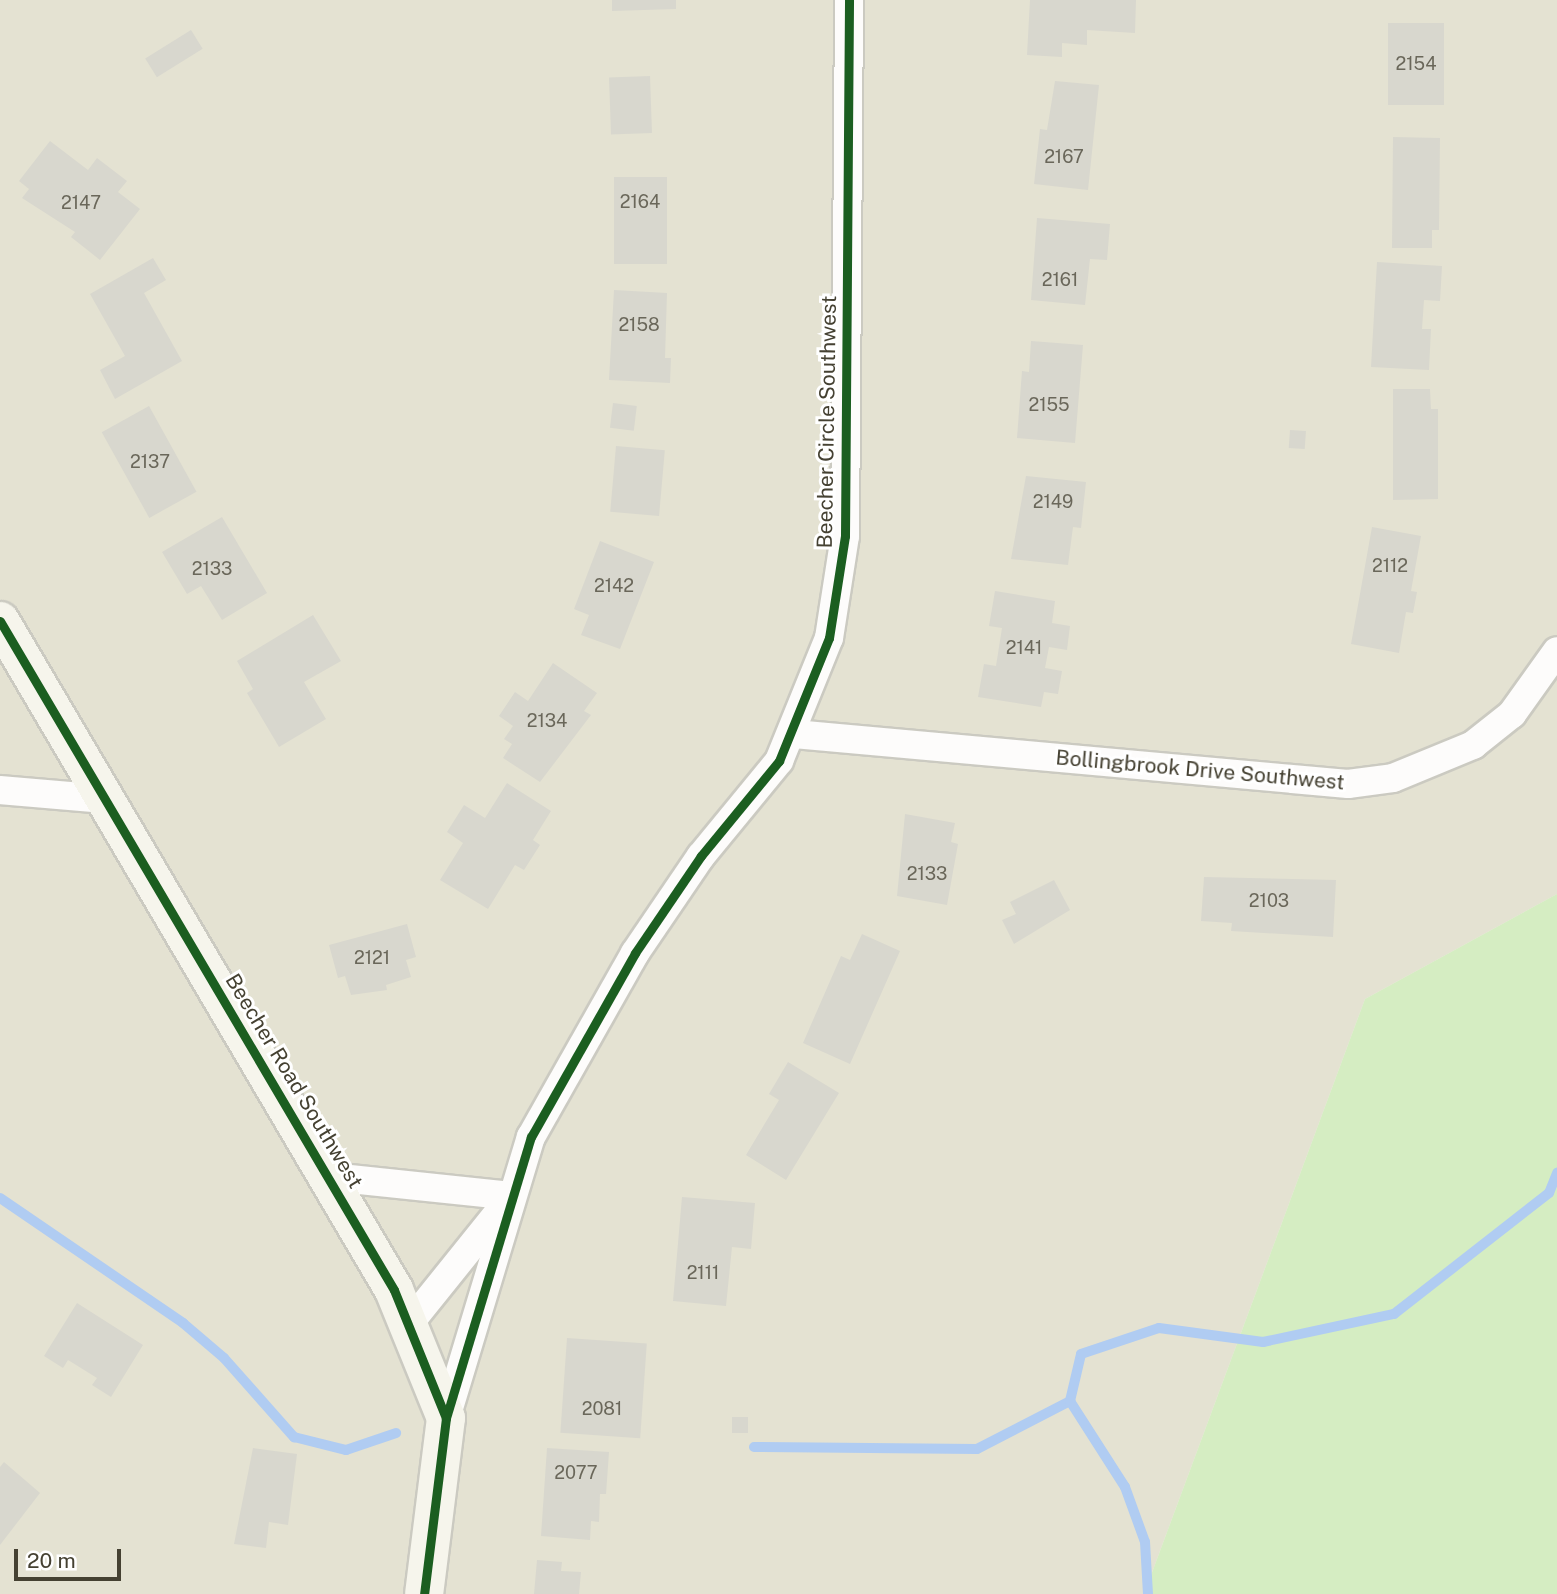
<!DOCTYPE html>
<html>
<head>
<meta charset="utf-8">
<style>
  body { margin:0 }
  #map { position:relative; width:1557px; height:1594px; overflow:hidden; background:#efeee5; font-family:"Public Sans",sans-serif }
  div>[style] { position:absolute }
  [style*='--x'] { left:calc(var(--x)*1px); top:calc(var(--y)*1px); width:calc(var(--w)*1px); rotate:calc(var(--a)*1deg) }
  .residential>* { inset:0; background:#e4e2d2 }
  .green>* { inset:0; background:#d5edc2 }
  .stream>* { height:10px; margin:-5px; padding:0 5px; transform-origin:5px; border-radius:5px; background:#b0ccf2 }
  .building>* { inset:0; background:#d8d7ce; transform-origin:0 0 }
  .roads { filter:drop-shadow(2px 0 #cbcac1) drop-shadow(-2px 0 #cbcac1) drop-shadow(0 2px #cbcac1) drop-shadow(0 -2px #cbcac1) }
  .street>* { height:28px; margin:-14px; padding:0 14px; transform-origin:14px; border-radius:14px; background:#fdfcfb }
  .secondary>* { height:38px; margin:-19px; padding:0 19px; transform-origin:19px; border-radius:19px; background:#f6f5ec }
  .cycleway>* { height:9px; margin:-4.5px; padding:0 4.5px; transform-origin:4.5px; border-radius:4.5px; background:#1b5e20 }
  span { translate:-50% -50%; white-space:nowrap; text-align:center; line-height:1.15; -webkit-text-stroke:6px #fff; paint-order:stroke }
  .number-label { font-size:18px; color:#6a675a }
  .number-label span { -webkit-text-stroke-width:0 }
  .street-label { font-size:21px; color:#454132 }
  .scale { position:absolute; left:14px; top:1549px; width:107px; height:32px; box-sizing:border-box; border:4px solid #454132; border-top:0; padding-left:9px; font-size:21px; line-height:24px; white-space:nowrap; color:#454132; -webkit-text-stroke:5px #fff; paint-order:stroke }
</style>
</head>
<body>
<div id="map">
  <div class="residential">
    <div style="clip-path:polygon(0 0,1557px 0,1557px 894px,1365px 999px,1144px 1594px,0 1594px)"></div>
  </div>
  <div class="green">
    <div style="clip-path:polygon(1557px 894px,1557px 1594px,1144px 1594px,1365px 999px)"></div>
  </div>
  <div class="stream">
    <div style="--x:0;--y:1198;--w:222;--a:34.3"></div>
    <div style="--x:183;--y:1323;--w:54;--a:40.5"></div>
    <div style="--x:224;--y:1358;--w:106;--a:48.5"></div>
    <div style="--x:294;--y:1437;--w:54;--a:14"></div>
    <div style="--x:346;--y:1450;--w:53;--a:-18.8"></div>
    <div style="--x:754;--y:1447;--w:223;--a:0.5"></div>
    <div style="--x:977;--y:1449;--w:105;--a:-27.3"></div>
    <div style="--x:1148;--y:1594;--w:52;--a:-93.3"></div>
    <div style="--x:1145;--y:1542;--w:59;--a:-110"></div>
    <div style="--x:1125;--y:1487;--w:102;--a:-122.6"></div>
    <div style="--x:1070;--y:1401;--w:48;--a:-76.8"></div>
    <div style="--x:1081;--y:1354;--w:82;--a:-18.4"></div>
    <div style="--x:1159;--y:1328;--w:105;--a:7.7"></div>
    <div style="--x:1263;--y:1342;--w:134;--a:-12.1"></div>
    <div style="--x:1394;--y:1314;--w:197;--a:-38"></div>
    <div style="--x:1549;--y:1193;--w:22;--a:-68"></div>
  </div>
  <div class="building">
    <div style="clip-path:polygon(612px 0,676px 0,676px 9px,612px 11px)"></div>
    <div style="clip-path:polygon(1030px 0,1136px 0,1135px 33px,1087px 30px,1087px 45px,1062px 43px,1062px 57px,1027px 55px)"></div>
    <div style="left:1388px;top:23px;width:56px;height:82px"></div>
    <div style="left:191px;top:30px;width:22px;height:54px;rotate:58deg"></div>
    <div style="left:650px;top:76px;width:57px;height:41px;rotate:88deg"></div>
    <div style="clip-path:polygon(1055px 81px,1099px 85px,1088px 190px,1034px 184px,1040px 129px,1047px 130px)"></div>
    <div style="clip-path:polygon(1393px 137px,1440px 138px,1439px 230px,1432px 230px,1432px 248px,1392px 248px)"></div>
    <div style="clip-path:polygon(50px 141px,88px 170px,97px 158px,127px 181px,118px 192px,140px 209px,100px 260px,71px 237px,75px 232px,22px 198px,29px 189px,19px 181px)"></div>
    <div style="left:614px;top:177px;width:53px;height:87px"></div>
    <div style="clip-path:polygon(1037px 218px,1110px 224px,1107px 260px,1090px 259px,1085px 305px,1031px 300px)"></div>
    <div style="clip-path:polygon(153px 258px,166px 280px,144px 293px,182px 361px,115px 399px,100px 370px,125px 356px,90px 294px)"></div>
    <div style="clip-path:polygon(1377px 262px,1442px 266px,1440px 301px,1424px 300px,1422px 329px,1431px 329px,1429px 370px,1371px 367px)"></div>
    <div style="clip-path:polygon(614px 290px,667px 293px,665px 358px,671px 358px,670px 383px,609px 380px)"></div>
    <div style="clip-path:polygon(1031px 341px,1083px 345px,1075px 443px,1017px 438px,1022px 371px,1029px 372px)"></div>
    <div style="clip-path:polygon(1393px 389px,1430px 389px,1431px 409px,1438px 409px,1438px 499px,1393px 500px)"></div>
    <div style="left:613px;top:403px;width:24px;height:25px;rotate:7deg"></div>
    <div style="left:149px;top:406px;width:98px;height:54px;rotate:61deg"></div>
    <div style="left:1290px;top:430px;width:16px;height:18px;rotate:4deg"></div>
    <div style="left:616px;top:446px;width:49px;height:66px;rotate:5deg"></div>
    <div style="clip-path:polygon(1026px 476px,1086px 482px,1081px 528px,1073px 527px,1068px 565px,1011px 559px)"></div>
    <div style="clip-path:polygon(222px 517px,267px 593px,222px 620px,201px 586px,187px 594px,162px 552px)"></div>
    <div style="clip-path:polygon(1372px 527px,1421px 536px,1411px 591px,1417px 592px,1413px 613px,1406px 612px,1399px 653px,1351px 644px)"></div>
    <div style="clip-path:polygon(600px 541px,654px 562px,620px 649px,581px 635px,589px 615px,574px 609px)"></div>
    <div style="clip-path:polygon(995px 591px,1055px 601px,1052px 623px,1070px 626px,1067px 650px,1049px 647px,1045px 668px,1062px 671px,1058px 694px,1044px 692px,1041px 707px,978px 697px,984px 664px,996px 666px,1002px 628px,989px 626px)"></div>
    <div style="clip-path:polygon(313px 615px,341px 661px,304px 682px,326px 719px,279px 747px,247px 693px,253px 689px,237px 661px)"></div>
    <div style="clip-path:polygon(553px 663px,597px 693px,584px 711px,591px 715px,540px 782px,503px 758px,512px 744px,504px 739px,513px 726px,499px 716px,515px 692px,528px 701px)"></div>
    <div style="clip-path:polygon(507px 783px,551px 811px,533px 840px,540px 845px,524px 870px,515px 865px,488px 909px,440px 880px,463px 843px,447px 832px,464px 805px,485px 818px)"></div>
    <div style="clip-path:polygon(905px 814px,955px 823px,951px 842px,958px 844px,947px 905px,897px 896px)"></div>
    <div style="clip-path:polygon(1204px 877px,1336px 880px,1333px 937px,1231px 931px,1232px 923px,1201px 921px)"></div>
    <div style="clip-path:polygon(1054px 880px,1070px 910px,1014px 944px,1002px 920px,1016px 914px,1010px 902px)"></div>
    <div style="clip-path:polygon(407px 924px,416px 957px,406px 960px,411px 977px,386px 985px,387px 990px,351px 995px,345px 976px,338px 978px,329px 945px)"></div>
    <div style="clip-path:polygon(862px 934px,900px 951px,850px 1064px,803px 1043px,841px 956px,850px 960px)"></div>
    <div style="clip-path:polygon(788px 1062px,839px 1093px,786px 1180px,746px 1155px,779px 1100px,769px 1094px)"></div>
    <div style="clip-path:polygon(682px 1197px,755px 1203px,751px 1249px,732px 1247px,726px 1306px,673px 1301px)"></div>
    <div style="clip-path:polygon(77px 1303px,143px 1345px,111px 1397px,92px 1385px,97px 1378px,68px 1360px,63px 1368px,44px 1356px)"></div>
    <div style="left:567px;top:1338px;width:80px;height:95px;rotate:4deg"></div>
    <div style="left:732px;top:1417px;width:16px;height:16px"></div>
    <div style="clip-path:polygon(253px 1448px,297px 1454px,288px 1525px,269px 1522px,266px 1548px,234px 1544px)"></div>
    <div style="clip-path:polygon(547px 1448px,609px 1452px,606px 1494px,600px 1494px,599px 1522px,591px 1521px,590px 1540px,541px 1536px)"></div>
    <div style="clip-path:polygon(4px 1462px,40px 1493px,0 1545px,0 1467px)"></div>
    <div style="clip-path:polygon(537px 1560px,562px 1562px,561px 1571px,581px 1572px,579px 1594px,534px 1594px)"></div>
  </div>
  <div class="roads">
    <div class="street">
      <div style="--x:794;--y:734;--w:556;--a:5.16"></div>
      <div style="--x:1348;--y:784;--w:45;--a:-7.6"></div>
      <div style="--x:1393;--y:778;--w:87;--a:-22.4"></div>
      <div style="--x:1473;--y:745;--w:50;--a:-38.5"></div>
      <div style="--x:1512;--y:714;--w:77;--a:-54.5"></div>
      <div style="--x:0;--y:790;--w:106;--a:4.9"></div>
      <div style="--x:331;--y:1177;--w:181;--a:6"></div>
      <div style="--x:408;--y:1325;--w:151;--a:-51.2"></div>
      <div style="--x:446;--y:1418;--w:294;--a:-73.2"></div>
      <div style="--x:531;--y:1137;--w:211;--a:-60.5"></div>
      <div style="--x:635;--y:953;--w:117;--a:-55.8"></div>
      <div style="--x:701;--y:856;--w:123;--a:-50.6"></div>
      <div style="--x:779;--y:761;--w:133;--a:-67.9"></div>
      <div style="--x:829;--y:638;--w:103;--a:-81.1"></div>
      <div style="--x:845;--y:536;--w:536;--a:-89.57"></div>
    </div>
    <div class="secondary">
      <div style="--x:0;--y:621;--w:776;--a:59.5"></div>
      <div style="--x:394;--y:1290;--w:138;--a:67.9"></div>
      <div style="--x:446;--y:1418;--w:177;--a:97.1"></div>
    </div>
  </div>
  <div class="cycleway">
    <div style="--x:0;--y:621;--w:776;--a:59.5"></div>
    <div style="--x:394;--y:1290;--w:138;--a:67.9"></div>
    <div style="--x:446;--y:1418;--w:177;--a:97.1"></div>
    <div style="--x:446;--y:1418;--w:294;--a:-73.2"></div>
    <div style="--x:531;--y:1137;--w:211;--a:-60.5"></div>
    <div style="--x:635;--y:953;--w:117;--a:-55.8"></div>
    <div style="--x:701;--y:856;--w:123;--a:-50.6"></div>
    <div style="--x:779;--y:761;--w:133;--a:-67.9"></div>
    <div style="--x:829;--y:638;--w:103;--a:-81.1"></div>
    <div style="--x:845;--y:536;--w:536;--a:-89.57"></div>
  </div>
  <div class="number-label">
    <span style="left:1416px;top:64px">2154</span>
    <span style="left:1064px;top:157px">2167</span>
    <span style="left:640px;top:202px">2164</span>
    <span style="left:81px;top:203px">2147</span>
    <span style="left:1060px;top:280px">2161</span>
    <span style="left:639px;top:325px">2158</span>
    <span style="left:1049px;top:405px">2155</span>
    <span style="left:150px;top:462px">2137</span>
    <span style="left:1053px;top:502px">2149</span>
    <span style="left:1390px;top:566px">2112</span>
    <span style="left:212px;top:569px">2133</span>
    <span style="left:614px;top:586px">2142</span>
    <span style="left:1024px;top:648px">2141</span>
    <span style="left:547px;top:721px">2134</span>
    <span style="left:927px;top:874px">2133</span>
    <span style="left:1269px;top:901px">2103</span>
    <span style="left:372px;top:958px">2121</span>
    <span style="left:703px;top:1273px">2111</span>
    <span style="left:602px;top:1409px">2081</span>
    <span style="left:576px;top:1473px">2077</span>
  </div>
  <div class="street-label">
    <span style="left:827px;top:422px;rotate:-89deg">Beecher Circle Southwest</span>
    <span style="left:1200px;top:770px;rotate:5deg">Bollingbrook Drive Southwest</span>
    <span style="left:294px;top:1081px;rotate:59deg">Beecher Road Southwest</span>
  </div>
  <div class="scale">20 m</div>
</div>
</body>
</html>
